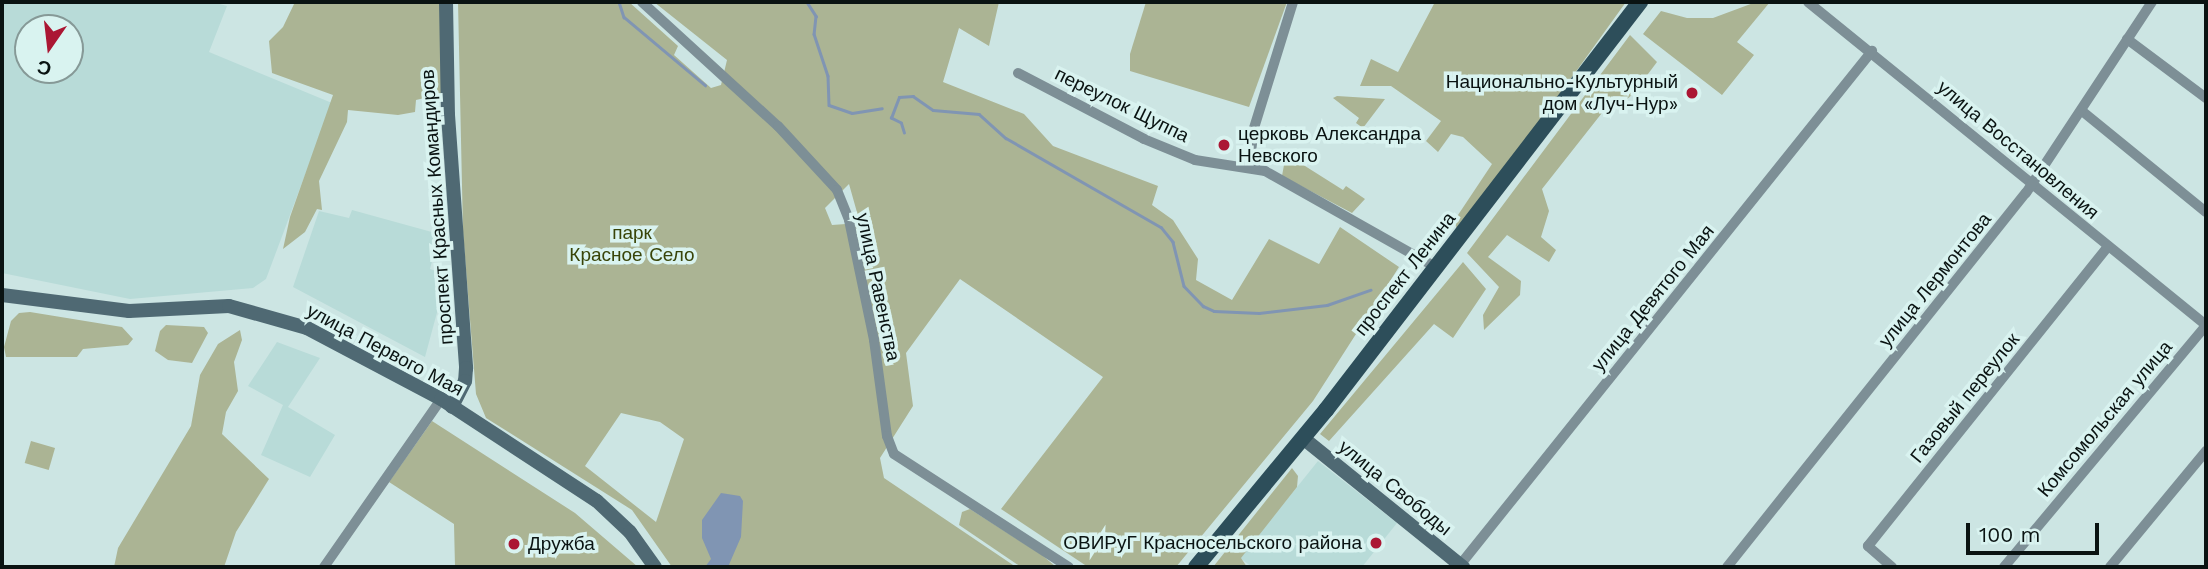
<!DOCTYPE html>
<html>
<head>
<meta charset="utf-8">
<style>
  body { margin:0 }
  #map { position:relative; width:2208px; height:569px; overflow:hidden; background:#cce5e3; font-family:"Work Sans",sans-serif }
  div>[style] { position:absolute }
  [style*='--x'] { left:calc(var(--x)*1px); top:calc(var(--y)*1px); width:calc(var(--w)*1px); rotate:calc(var(--a)*1deg) }
  .built>* { inset:0; background:#b8dbd8 }
  .green>* { inset:0; background:#abb494; transform-origin:0 0 }
  .water>* { inset:0; background:#8095b3 }
  .stream>* { height:2.5px; margin:-1.25px; padding:0 1.25px; transform-origin:1.25px; border-radius:1.25px; background:#8095b3 }
  .street>* { height:10px; margin:-5px; padding:0 5px; transform-origin:5px; border-radius:5px; background:#7d8f96 }
  .secondary>* { height:14px; margin:-7px; padding:0 7px; transform-origin:7px; border-radius:7px; background:#4f6973 }
  .primary>* { height:16px; margin:-8px; padding:0 8px; transform-origin:8px; border-radius:8px; background:#2d4e5a }
  .dots>* { width:19px; height:19px; translate:-50% -50%; box-sizing:border-box; border:4px solid #d9f3f0; border-radius:50% }
  span { translate:-50% -50%; white-space:nowrap; text-align:center; line-height:1.15; -webkit-text-stroke:7px #d9f3f0; paint-order:stroke }
  .poi-label { font-size:19px; color:#0a1312 }
  .right { translate:-100% -50%; text-align:right }
  .left { translate:0 -50%; text-align:left }
  .street-label { font-size:19px; color:#0a1312 }
  .park-label { font-size:19px; color:#384408 }
  .frame { position:absolute; inset:0; border:4px solid #0a1312; pointer-events:none }
  .north { position:absolute; left:14px; top:14px; width:70px; height:70px; box-sizing:border-box; background:#d9f3f0; border:2px solid #869997; border-radius:50%; rotate:194deg; font-size:19px; font-weight:700; line-height:28px; text-align:center; color:#0a1312 }
  .north::after { content:''; display:block; margin:auto; width:24px; height:32px; background:#ab1633; clip-path:polygon(50% 0,100% 100%,50% 72%,0 100%) }
  .scale { position:absolute; left:1966px; top:523px; width:133px; height:32px; box-sizing:border-box; border:4px solid #0a1312; border-top:0; padding-left:9px; font-size:21px; line-height:24px; white-space:nowrap; color:#0a1312; -webkit-text-stroke:5px #d9f3f0; paint-order:stroke }
</style>
</head>
<body>
<div id="map">
  <div class="built">
    <div style="clip-path:polygon(evenodd,2px 2px,212px 2px,227px 6px,209px 52px,332px 103px,266px 279px,253px 288px,130px 299px,2px 273px,2px 2px,28px 28px,70px 28px,70px 70px,28px 70px,28px 28px)"></div>
    <div style="clip-path:polygon(352px 210px,439px 234px,430px 269px,443px 273px,446px 279px,425px 357px,293px 287px,319px 211px,349px 218px)"></div>
    <div style="clip-path:polygon(277px 342px,320px 358px,288px 407px,335px 435px,310px 477px,261px 455px,283px 405px,248px 386px)"></div>
    <div style="clip-path:polygon(1318px 461px,1397px 523px,1362px 567px,1252px 567px,1240px 558px)"></div>
  </div>
  <div class="green">
    <div style="clip-path:polygon(295px 2px,442px 2px,442px 94px,416px 100px,415px 112px,398px 115px,348px 110px,347px 122px,319px 181px,322px 210px,317px 209px,305px 232px,283px 249px,290px 217px,333px 95px,272px 73px,269px 41px,283px 27px)"></div>
    <div style="clip-path:polygon(evenodd,458px 2px,629px 2px,678px 46px,674px 55px,711px 88px,721px 85px,727px 60px,654px 2px,999px 2px,989px 46px,959px 28px,943px 82px,1024px 114px,1053px 146px,1158px 186px,1152px 205px,1173px 220px,1198px 259px,1196px 280px,1232px 300px,1269px 239px,1319px 264px,1340px 227px,1399px 267px,1313px 401px,1176px 567px,1088px 567px,1001px 509px,1103px 377px,960px 279px,906px 353px,913px 406px,880px 458px,884px 478px,1016px 567px,672px 567px,632px 510px,486px 418px,476px 394px,463px 232px,458px 2px,849px 184px,860px 223px,832px 225px,825px 208px,849px 184px,458px 2px,621px 413px,660px 422px,684px 439px,656px 522px,585px 466px,621px 413px)"></div>
    <div style="clip-path:polygon(1146px 2px,1287px 2px,1249px 107px,1130px 71px,1130px 54px)"></div>
    <div style="clip-path:polygon(1435px 2px,1626px 2px,1459px 234px,1454px 221px,1492px 164px,1463px 137px,1451px 134px,1438px 152px,1426px 141px,1441px 121px,1391px 86px,1360px 86px,1371px 59px,1398px 72px)"></div>
    <div style="clip-path:polygon(1756px 2px,1770px 2px,1737px 42px,1754px 55px,1722px 95px,1643px 34px,1661px 11px,1687px 18px,1713px 18px)"></div>
    <div style="clip-path:polygon(1630px 35px,1657px 62px,1633px 94px,1619px 106px,1609px 104px,1542px 189px,1549px 211px,1541px 237px,1556px 250px,1549px 262px,1507px 235px,1488px 257px,1521px 281px,1520px 295px,1484px 330px,1483px 315px,1499px 287px,1467px 253px)"></div>
    <div style="clip-path:polygon(1337px 96px,1385px 99px,1363px 128px,1356px 123px,1359px 118px,1333px 98px)"></div>
    <div style="clip-path:polygon(1286px 154px,1343px 190px,1346px 186px,1365px 199px,1352px 213px,1282px 176px)"></div>
    <div style="clip-path:polygon(1463px 262px,1486px 289px,1453px 338px,1434px 324px,1329px 441px,1320px 434px)"></div>
    <div style="clip-path:polygon(30px 312px,122px 327px,133px 339px,128px 345px,83px 349px,77px 357px,6px 357px,4px 347px,11px 321px,19px 313px)"></div>
    <div style="clip-path:polygon(166px 325px,204px 327px,208px 333px,192px 363px,168px 360px,155px 351px,160px 331px)"></div>
    <div style="clip-path:polygon(240px 330px,242px 340px,234px 362px,238px 391px,226px 412px,222px 434px,269px 479px,236px 532px,224px 567px,114px 567px,118px 548px,191px 426px,200px 375px,218px 344px)"></div>
    <div style="clip-path:polygon(432px 421px,575px 513px,638px 567px,455px 567px,454px 524px,389px 482px)"></div>
    <div style="left:31px;top:441px;width:25px;height:23px;rotate:16deg"></div>
    <div style="clip-path:polygon(1292px 468px,1298px 476px,1297px 487px,1241px 558px,1247px 567px,1213px 567px)"></div>
    <div style="clip-path:polygon(970px 509px,1042px 555px,1056px 567px,1021px 567px,959px 525px,962px 512px)"></div>
  </div>
  <div class="water">
    <div style="clip-path:polygon(721px 493px,740px 496px,743px 501px,741px 537px,728px 567px,705px 567px,711px 559px,702px 538px,702px 520px)"></div>
  </div>
  <div class="stream">
    <div style="--x:619;--y:2;--w:16;--a:72"></div>
    <div style="--x:624;--y:17;--w:106;--a:40"></div>
    <div style="--x:807;--y:2;--w:17;--a:57"></div>
    <div style="--x:816;--y:16;--w:18;--a:96"></div>
    <div style="--x:814;--y:34;--w:44;--a:71.6"></div>
    <div style="--x:828;--y:76;--w:29;--a:88"></div>
    <div style="--x:829;--y:105;--w:24;--a:19"></div>
    <div style="--x:852;--y:113;--w:30;--a:-9"></div>
    <div style="--x:904;--y:133;--w:10;--a:-107"></div>
    <div style="--x:901;--y:123;--w:11;--a:-153"></div>
    <div style="--x:891;--y:118;--w:22;--a:-69"></div>
    <div style="--x:899;--y:97;--w:14;--a:-4"></div>
    <div style="--x:913;--y:96;--w:24;--a:35"></div>
    <div style="--x:933;--y:110;--w:46;--a:5"></div>
    <div style="--x:979;--y:114;--w:36;--a:42"></div>
    <div style="--x:1006;--y:138;--w:179;--a:29.9"></div>
    <div style="--x:1161;--y:227;--w:19;--a:51"></div>
    <div style="--x:1173;--y:242;--w:45;--a:76"></div>
    <div style="--x:1184;--y:286;--w:28;--a:46"></div>
    <div style="--x:1203;--y:306;--w:12;--a:24"></div>
    <div style="--x:1214;--y:311;--w:45;--a:2.5"></div>
    <div style="--x:1259;--y:313;--w:68;--a:-6.7"></div>
    <div style="--x:1327;--y:305;--w:46;--a:-19.2"></div>
  </div>
  <div class="street">
    <div style="--x:642;--y:2;--w:184;--a:42.4"></div>
    <div style="--x:778;--y:126;--w:87;--a:47.3"></div>
    <div style="--x:837;--y:190;--w:32;--a:68"></div>
    <div style="--x:849;--y:220;--w:123;--a:78.2"></div>
    <div style="--x:874;--y:340;--w:97;--a:82.3"></div>
    <div style="--x:887;--y:436;--w:19;--a:69"></div>
    <div style="--x:894;--y:454;--w:208;--a:32.9"></div>
    <div style="--x:1808;--y:2;--w:513;--a:39.06"></div>
    <div style="--x:2127;--y:39;--w:99;--a:36.8"></div>
    <div style="--x:1018;--y:73;--w:142;--a:27.6"></div>
    <div style="--x:1144;--y:139;--w:55;--a:22.4"></div>
    <div style="--x:1195;--y:160;--w:71;--a:8.9"></div>
    <div style="--x:1265;--y:171;--w:197;--a:29.4"></div>
    <div style="--x:2082;--y:111;--w:160;--a:39.2"></div>
    <div style="--x:1249;--y:165;--w:37;--a:-82"></div>
    <div style="--x:1254;--y:128;--w:132;--a:-72.8"></div>
    <div style="--x:1460;--y:565;--w:659;--a:-51.29"></div>
    <div style="--x:324;--y:567;--w:205;--a:-55.1"></div>
    <div style="--x:1727;--y:567;--w:479;--a:-51.4"></div>
    <div style="--x:2026;--y:193;--w:229;--a:-56.6"></div>
    <div style="--x:1892;--y:567;--w:32;--a:-139"></div>
    <div style="--x:1868;--y:546;--w:384;--a:-51.3"></div>
    <div style="--x:2004;--y:567;--w:315;--a:-50.1"></div>
    <div style="--x:2110;--y:567;--w:151;--a:-50.4"></div>
  </div>
  <div class="secondary">
    <div style="--x:446;--y:2;--w:113;--a:89"></div>
    <div style="--x:448;--y:115;--w:254;--a:85.9"></div>
    <div style="--x:466;--y:368;--w:13;--a:94"></div>
    <div style="--x:465;--y:381;--w:29;--a:117"></div>
    <div style="--x:2;--y:295;--w:128;--a:7.2"></div>
    <div style="--x:129;--y:311;--w:100;--a:-2.9"></div>
    <div style="--x:229;--y:306;--w:81;--a:15.8"></div>
    <div style="--x:307;--y:328;--w:152;--a:27.9"></div>
    <div style="--x:441;--y:399;--w:186;--a:33.2"></div>
    <div style="--x:597;--y:501;--w:45;--a:43.2"></div>
    <div style="--x:630;--y:532;--w:43;--a:54.5"></div>
    <div style="--x:1303;--y:438;--w:206;--a:38.9"></div>
  </div>
  <div class="primary">
    <div style="--x:1196;--y:567;--w:204;--a:-50.4"></div>
    <div style="--x:1326;--y:410;--w:515;--a:-52.42"></div>
  </div>
  <div class="dots">
    <div style="left:1692px;top:93px;background:#ab1633"></div>
    <div style="left:1224px;top:145px;background:#ab1633"></div>
    <div style="left:1376px;top:543px;background:#ab1633"></div>
    <div style="left:514px;top:544px;background:#ab1633"></div>
  </div>
  <div class="poi-label">
    <span class="right" style="left:1678px;top:93px">Национально-Культурный<br>дом «Луч-Нур»</span>
    <span class="left" style="left:1238px;top:145px">церковь Александра<br>Невского</span>
    <span class="right" style="left:1362px;top:543px">ОВИРуГ Красносельского района</span>
    <span class="left" style="left:528px;top:544px">Дружба</span>
  </div>
  <div class="street-label">
    <span style="left:1122px;top:105px;rotate:26deg">переулок Щуппа</span>
    <span style="left:2018px;top:150px;rotate:40deg">улица Восстановления</span>
    <span style="left:437px;top:207px;rotate:-94deg">проспект Красных Командиров</span>
    <span style="left:1405px;top:274px;rotate:-52deg">проспект Ленина</span>
    <span style="left:1935px;top:280px;rotate:-51deg">улица Лермонтова</span>
    <span style="left:878px;top:287px;rotate:78deg">улица Равенства</span>
    <span style="left:1653px;top:298px;rotate:-51deg">улица Девятого Мая</span>
    <span style="left:385px;top:350px;rotate:28deg">улица Первого Мая</span>
    <span style="left:1965px;top:398px;rotate:-51deg">Газовый переулок</span>
    <span style="left:2105px;top:419px;rotate:-50deg">Комсомольская улица</span>
    <span style="left:1395px;top:488px;rotate:39deg">улица Свободы</span>
  </div>
  <div class="park-label">
    <span style="left:632px;top:244px">парк<br>Красное Село</span>
  </div>
  <div class="frame"></div>
  <div class="north">С</div>
  <div class="scale">100 m</div>
</div>
</body>
</html>
